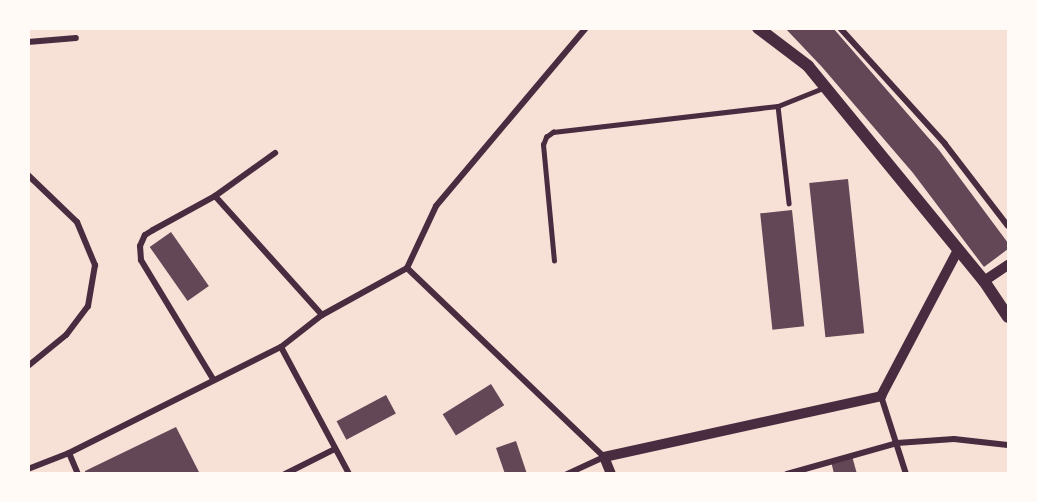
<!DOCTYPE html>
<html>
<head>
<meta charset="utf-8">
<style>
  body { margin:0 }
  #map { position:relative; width:1037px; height:502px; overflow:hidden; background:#f7e1d7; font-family:"Roboto Condensed",sans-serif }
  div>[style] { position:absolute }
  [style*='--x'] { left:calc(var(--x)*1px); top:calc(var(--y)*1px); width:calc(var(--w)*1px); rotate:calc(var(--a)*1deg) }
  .building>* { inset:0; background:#644757; transform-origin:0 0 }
  .service>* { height:4.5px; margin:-2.25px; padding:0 2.25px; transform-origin:2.25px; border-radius:2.25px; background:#4a2c40 }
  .minor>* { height:6px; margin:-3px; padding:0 3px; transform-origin:3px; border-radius:3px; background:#4a2c40 }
  .tertiary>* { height:10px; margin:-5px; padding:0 5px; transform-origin:5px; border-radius:5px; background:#4a2c40 }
  .secondary>* { height:12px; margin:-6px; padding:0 6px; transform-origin:6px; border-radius:6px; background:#4a2c40 }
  span { translate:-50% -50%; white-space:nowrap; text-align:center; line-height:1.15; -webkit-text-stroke:4.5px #fffaf5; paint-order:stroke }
  .frame { position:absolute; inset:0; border:30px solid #fffaf5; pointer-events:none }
</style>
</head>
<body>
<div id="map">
  <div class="building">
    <div style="clip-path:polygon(785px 28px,833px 28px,939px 150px,1008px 243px,1008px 249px,984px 267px,913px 173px,822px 67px)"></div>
    <div style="left:848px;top:179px;width:155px;height:39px;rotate:84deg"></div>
    <div style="left:792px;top:210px;width:117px;height:32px;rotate:84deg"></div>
    <div style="left:171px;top:232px;width:66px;height:26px;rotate:55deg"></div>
    <div style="left:491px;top:384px;width:25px;height:57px;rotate:58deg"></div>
    <div style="left:386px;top:395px;width:21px;height:56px;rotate:62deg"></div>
    <div style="clip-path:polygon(176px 427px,200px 474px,85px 474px,85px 471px)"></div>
    <div style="clip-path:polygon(516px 441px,527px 474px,505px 474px,496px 448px)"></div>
    <div style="clip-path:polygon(852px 456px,857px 474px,834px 474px,831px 461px)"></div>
  </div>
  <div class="service">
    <div style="--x:778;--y:106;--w:98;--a:83.5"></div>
    <div style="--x:554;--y:261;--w:117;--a:-95.4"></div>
    <div style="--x:543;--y:145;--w:9;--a:-69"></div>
    <div style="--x:546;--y:137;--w:9;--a:-36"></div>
    <div style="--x:553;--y:132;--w:226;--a:-6.6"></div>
    <div style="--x:778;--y:106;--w:48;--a:-21.8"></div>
  </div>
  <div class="minor">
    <div style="--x:840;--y:28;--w:156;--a:47.8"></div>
    <div style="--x:945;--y:144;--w:103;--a:52.5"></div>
    <div style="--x:28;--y:42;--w:48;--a:-4.8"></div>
    <div style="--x:28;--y:175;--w:68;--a:43.8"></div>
    <div style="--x:77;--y:222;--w:47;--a:67.3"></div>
    <div style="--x:95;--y:265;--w:42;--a:99.7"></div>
    <div style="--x:88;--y:306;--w:36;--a:127"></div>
    <div style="--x:66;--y:335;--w:49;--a:140.8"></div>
    <div style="--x:215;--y:196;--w:160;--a:48"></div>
    <div style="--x:407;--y:268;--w:273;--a:43.8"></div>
    <div style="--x:604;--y:457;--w:41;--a:155.3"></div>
    <div style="--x:281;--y:347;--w:144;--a:61.8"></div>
    <div style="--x:213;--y:379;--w:139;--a:-121.2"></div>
    <div style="--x:141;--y:260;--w:14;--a:-94"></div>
    <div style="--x:140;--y:246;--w:12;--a:-66"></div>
    <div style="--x:145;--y:235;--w:9;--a:-32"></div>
    <div style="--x:153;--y:230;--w:71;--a:-28.7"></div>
    <div style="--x:215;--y:196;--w:74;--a:-35.6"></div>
    <div style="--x:881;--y:396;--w:82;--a:72.2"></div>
    <div style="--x:69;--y:453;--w:23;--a:67"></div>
    <div style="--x:28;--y:469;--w:44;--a:-21.3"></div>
    <div style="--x:69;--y:453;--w:237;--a:-26.6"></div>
    <div style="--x:281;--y:347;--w:52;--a:-38"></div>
    <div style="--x:322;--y:315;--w:97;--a:-28.9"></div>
    <div style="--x:407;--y:268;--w:68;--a:-64.9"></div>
    <div style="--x:436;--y:206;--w:233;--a:-49.9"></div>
    <div style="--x:285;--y:474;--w:56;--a:-26.6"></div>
    <div style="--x:787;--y:474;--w:114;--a:-15.7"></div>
    <div style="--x:897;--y:443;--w:57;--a:-4"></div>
    <div style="--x:954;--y:439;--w:54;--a:6.3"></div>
  </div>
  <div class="tertiary">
    <div style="--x:984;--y:281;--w:29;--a:-34"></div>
    <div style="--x:611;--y:474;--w:18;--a:-112"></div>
    <div style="--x:604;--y:457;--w:284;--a:-12.4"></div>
    <div style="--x:881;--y:396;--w:165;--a:-62.2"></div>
  </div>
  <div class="secondary">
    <div style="--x:758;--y:28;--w:63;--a:37.2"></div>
    <div style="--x:808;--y:66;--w:278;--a:50.7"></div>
    <div style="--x:984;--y:281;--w:43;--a:56.3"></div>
  </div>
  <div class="frame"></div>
</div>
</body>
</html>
